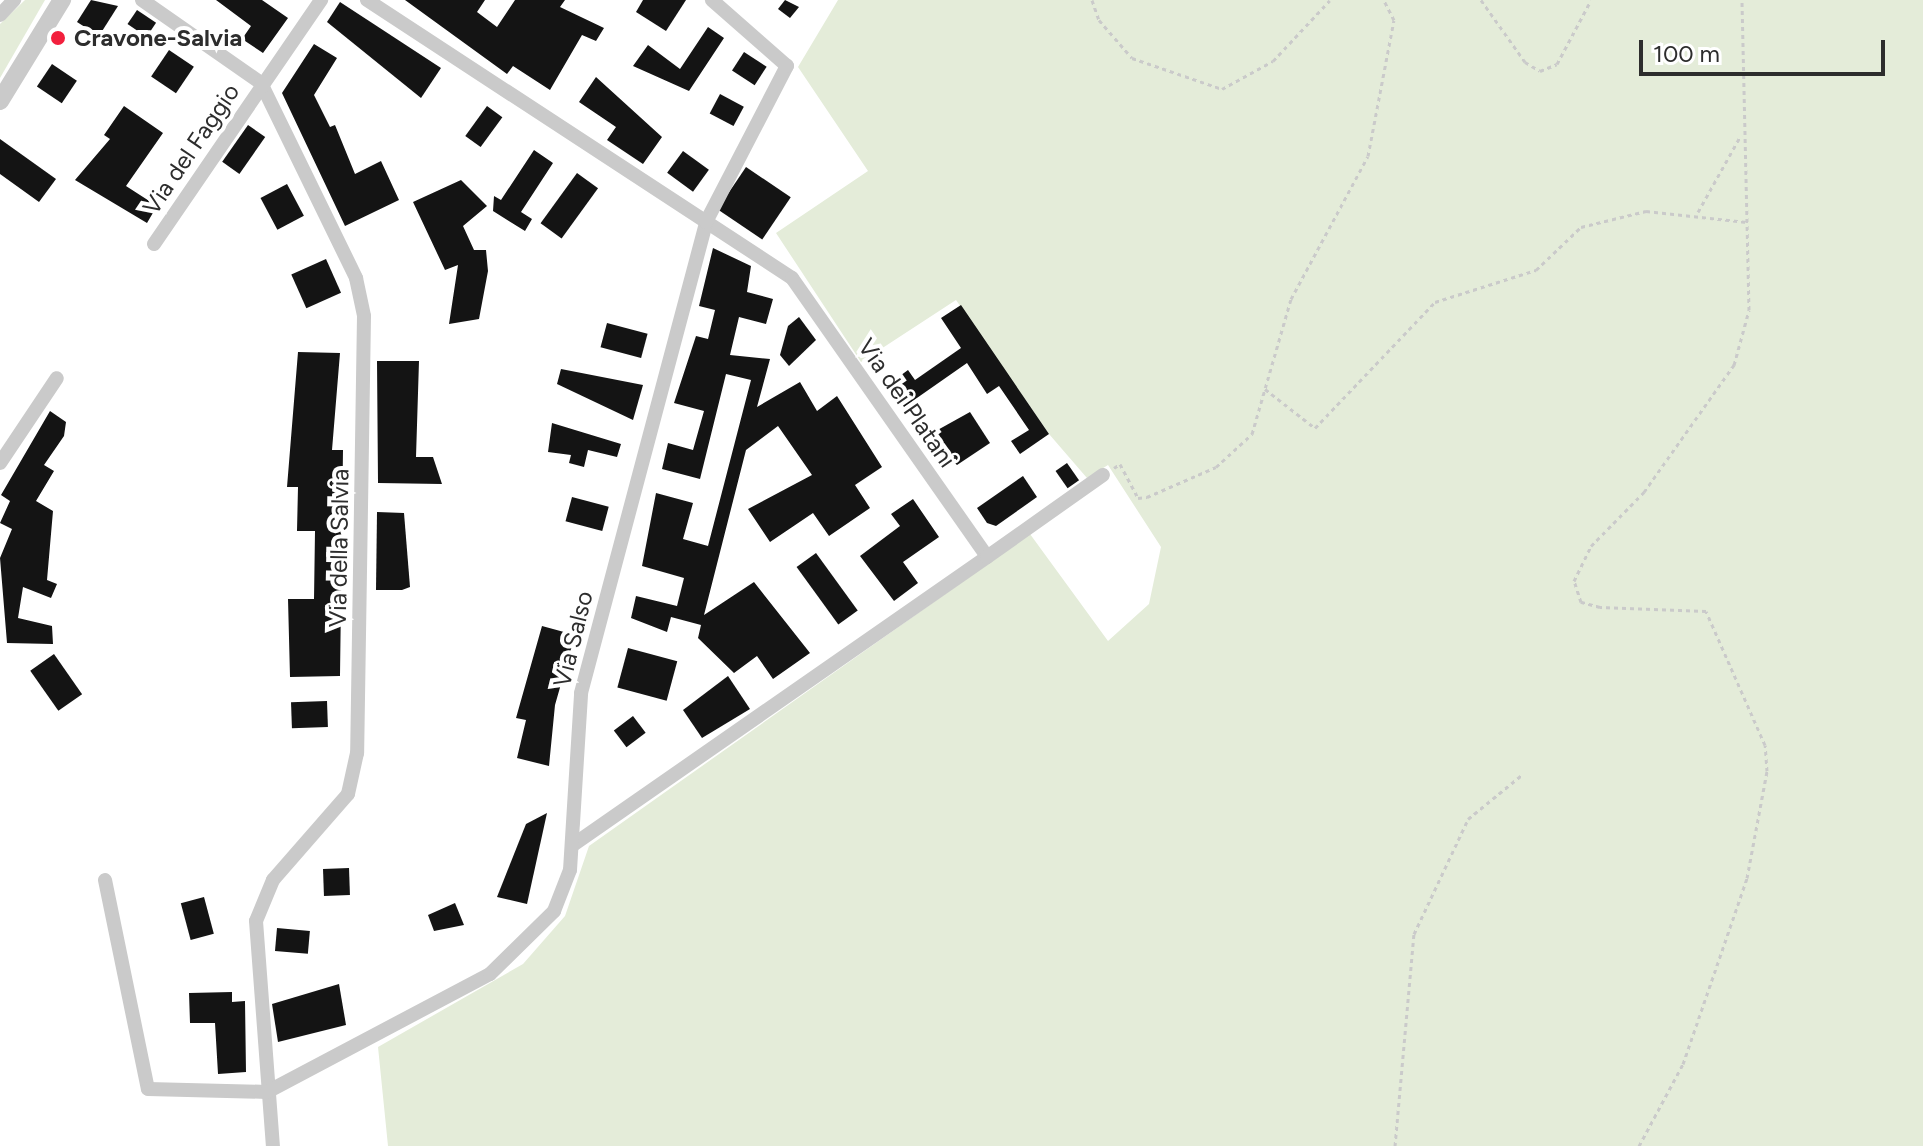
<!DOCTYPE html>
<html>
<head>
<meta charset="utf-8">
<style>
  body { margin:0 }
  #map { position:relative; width:1923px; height:1146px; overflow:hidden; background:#fff; font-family:Figtree,sans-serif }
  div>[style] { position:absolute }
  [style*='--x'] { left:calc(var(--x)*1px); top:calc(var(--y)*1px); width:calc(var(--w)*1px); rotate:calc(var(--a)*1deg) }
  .green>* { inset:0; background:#e4ecd9 }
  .building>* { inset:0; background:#141414; transform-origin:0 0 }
  .path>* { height:3px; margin-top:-1.5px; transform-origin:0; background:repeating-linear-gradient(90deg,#cacaca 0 4px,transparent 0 8px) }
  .minor>* { height:14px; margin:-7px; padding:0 7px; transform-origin:7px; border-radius:7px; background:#cacaca }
  .tertiary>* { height:18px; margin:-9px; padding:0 9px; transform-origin:9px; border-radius:9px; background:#cacaca }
  .dots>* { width:22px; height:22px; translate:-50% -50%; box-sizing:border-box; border:4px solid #fff; border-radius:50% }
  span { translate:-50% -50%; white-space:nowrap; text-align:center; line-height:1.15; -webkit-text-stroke:8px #fff; paint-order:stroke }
  .poi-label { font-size:24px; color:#2d2d2d; font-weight:700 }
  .left { translate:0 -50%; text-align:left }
  .street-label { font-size:24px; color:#2d2d2d }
  .scale { position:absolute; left:1639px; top:40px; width:246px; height:36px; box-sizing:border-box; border:4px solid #2d2d2d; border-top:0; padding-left:10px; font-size:24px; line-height:28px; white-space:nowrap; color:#2d2d2d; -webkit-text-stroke:6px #fff; paint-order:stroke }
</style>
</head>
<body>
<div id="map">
  <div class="green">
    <div style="clip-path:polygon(25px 0,45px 0,0 78px,0 24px)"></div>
    <div style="clip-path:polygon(838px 0,1923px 0,1923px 1146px,388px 1146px,378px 1047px,523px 964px,565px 916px,589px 846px,1030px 534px,1108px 641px,1149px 604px,1161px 547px,1108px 465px,1087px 478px,1049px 434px,956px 300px,861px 362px,776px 233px,868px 171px,798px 67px)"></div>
  </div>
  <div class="building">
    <div style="clip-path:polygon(91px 0,118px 6px,99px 36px,77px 22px)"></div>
    <div style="clip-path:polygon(216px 0,262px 0,288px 18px,263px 53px,242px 39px,251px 26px)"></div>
    <div style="clip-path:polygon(405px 0,485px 0,477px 12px,497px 27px,515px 0,565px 0,560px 7px,604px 28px,596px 41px,582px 35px,550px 90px,513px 66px,507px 74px)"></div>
    <div style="clip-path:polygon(643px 0,686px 0,666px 31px,636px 12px)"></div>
    <div style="clip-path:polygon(785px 0,799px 7px,790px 18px,778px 9px)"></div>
    <div style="clip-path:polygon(340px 2px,441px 68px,421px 98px,327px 22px)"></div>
    <div style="left:137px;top:10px;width:23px;height:17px;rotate:34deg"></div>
    <div style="clip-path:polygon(708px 27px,724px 38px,689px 91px,633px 66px,648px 45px,680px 69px)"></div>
    <div style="clip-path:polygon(314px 44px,337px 58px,314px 95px,330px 127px,335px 125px,355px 174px,381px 161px,399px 200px,345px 226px,282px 93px)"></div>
    <div style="left:169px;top:50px;width:30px;height:32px;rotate:34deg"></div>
    <div style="left:744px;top:52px;width:27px;height:22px;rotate:33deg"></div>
    <div style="left:52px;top:64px;width:30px;height:27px;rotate:34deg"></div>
    <div style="clip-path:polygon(596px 77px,662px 137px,643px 164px,607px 140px,616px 127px,579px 102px)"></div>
    <div style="left:720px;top:94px;width:27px;height:22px;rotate:28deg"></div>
    <div style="clip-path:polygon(124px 106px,163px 133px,126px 186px,157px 206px,147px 223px,75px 180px,110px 139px,104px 135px)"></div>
    <div style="left:487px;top:106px;width:19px;height:37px;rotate:36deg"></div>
    <div style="left:248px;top:125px;width:21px;height:45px;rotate:35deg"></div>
    <div style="clip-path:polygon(0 139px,56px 179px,39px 202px,0 174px)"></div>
    <div style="clip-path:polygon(534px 150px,553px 163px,521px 212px,532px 219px,525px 231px,493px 211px,494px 196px,501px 200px)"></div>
    <div style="left:683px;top:151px;width:32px;height:27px;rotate:36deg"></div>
    <div style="left:746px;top:167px;width:54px;height:51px;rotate:34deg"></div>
    <div style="left:577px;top:173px;width:26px;height:62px;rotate:36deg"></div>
    <div style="clip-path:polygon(461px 180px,487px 206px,463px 226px,474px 250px,486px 250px,488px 271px,479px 319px,449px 324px,458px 265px,445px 270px,413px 202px)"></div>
    <div style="left:287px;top:184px;width:36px;height:30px;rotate:62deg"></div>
    <div style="clip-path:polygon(713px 248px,751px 266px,747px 292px,773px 299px,766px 324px,739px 317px,730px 355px,770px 359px,757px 407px,800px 382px,817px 411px,837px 396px,882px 467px,855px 485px,870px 508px,829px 536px,813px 513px,770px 542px,748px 509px,812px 475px,778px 426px,746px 450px,704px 615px,754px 582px,810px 653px,773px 679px,757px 656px,734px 673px,698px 638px,701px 625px,671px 617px,667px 632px,631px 618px,636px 596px,677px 606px,684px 578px,642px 566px,656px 493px,693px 503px,683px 539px,708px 546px,751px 380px,726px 374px,700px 479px,662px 469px,668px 443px,693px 450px,704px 411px,674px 403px,696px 336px,708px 339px,715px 310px,699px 306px)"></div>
    <div style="left:326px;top:259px;width:37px;height:38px;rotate:66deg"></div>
    <div style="clip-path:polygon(961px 305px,1049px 434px,1020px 454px,1011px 441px,1029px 430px,999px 386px,987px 394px,967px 363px,904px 407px,889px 384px,908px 370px,915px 380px,961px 348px,941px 318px)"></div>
    <div style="clip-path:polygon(799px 317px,816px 340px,789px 366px,780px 355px,788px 326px)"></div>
    <div style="left:607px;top:323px;width:42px;height:25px;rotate:15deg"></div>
    <div style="clip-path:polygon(298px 352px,340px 353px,332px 450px,343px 450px,340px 676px,290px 677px,288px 599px,314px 599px,315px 531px,297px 531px,298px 487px,287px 487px)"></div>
    <div style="clip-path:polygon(377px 361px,419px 361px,416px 457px,433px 457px,442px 484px,378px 483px)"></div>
    <div style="clip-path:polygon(561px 369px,643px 385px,633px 420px,557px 384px)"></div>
    <div style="clip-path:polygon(50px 411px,66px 422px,64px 436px,44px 465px,54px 471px,36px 501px,53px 511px,47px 580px,57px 584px,51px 598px,23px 587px,18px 618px,52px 626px,53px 644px,7px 643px,0 558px,12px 529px,0 523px,10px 501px,1px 495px)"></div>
    <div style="clip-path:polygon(970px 412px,990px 443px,957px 465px,925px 437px)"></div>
    <div style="clip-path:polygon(552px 423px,621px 444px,617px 457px,588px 450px,584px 467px,569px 463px,571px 455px,548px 452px)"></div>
    <div style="left:1067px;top:463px;width:21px;height:14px;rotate:55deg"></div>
    <div style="clip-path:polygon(1023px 476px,1037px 497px,996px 526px,987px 523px,977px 508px)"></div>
    <div style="left:572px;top:497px;width:38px;height:25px;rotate:15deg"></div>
    <div style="clip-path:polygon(913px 499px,939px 537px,903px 562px,918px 583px,894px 601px,860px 556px,900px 526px,891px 514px)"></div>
    <div style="clip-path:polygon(377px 512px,404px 513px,410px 587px,402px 590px,376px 590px)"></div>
    <div style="left:816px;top:553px;width:71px;height:24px;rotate:54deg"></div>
    <div style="clip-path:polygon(542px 626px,575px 635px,555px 705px,549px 766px,517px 758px,526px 720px,516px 718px)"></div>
    <div style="left:628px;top:648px;width:51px;height:41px;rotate:15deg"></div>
    <div style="left:54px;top:654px;width:49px;height:29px;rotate:55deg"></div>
    <div style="clip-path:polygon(728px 676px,750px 709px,702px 738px,683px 710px)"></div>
    <div style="left:327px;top:701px;width:26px;height:36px;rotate:88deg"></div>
    <div style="left:633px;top:716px;width:21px;height:24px;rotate:53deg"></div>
    <div style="clip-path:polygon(547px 813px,527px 904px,497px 897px,526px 824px)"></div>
    <div style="left:349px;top:868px;width:27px;height:26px;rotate:88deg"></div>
    <div style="left:204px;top:897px;width:38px;height:24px;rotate:75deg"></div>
    <div style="clip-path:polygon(455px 903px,464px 925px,434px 931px,428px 915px)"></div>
    <div style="left:277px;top:928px;width:33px;height:23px;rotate:5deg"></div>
    <div style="clip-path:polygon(339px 984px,346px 1025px,278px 1042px,272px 1004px)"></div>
    <div style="clip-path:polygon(232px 992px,232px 1002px,245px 1001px,246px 1072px,218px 1074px,215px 1023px,190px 1023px,189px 993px)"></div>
  </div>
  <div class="path">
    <div style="--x:1092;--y:0;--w:21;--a:71"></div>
    <div style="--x:1099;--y:20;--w:50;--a:49"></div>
    <div style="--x:1132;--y:58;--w:95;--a:19"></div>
    <div style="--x:1222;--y:89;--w:58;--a:-28.8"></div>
    <div style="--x:1273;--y:61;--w:83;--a:-46.9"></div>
    <div style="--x:1481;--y:0;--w:76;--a:54.6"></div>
    <div style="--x:1525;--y:62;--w:17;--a:31"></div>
    <div style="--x:1540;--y:71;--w:18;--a:-22"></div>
    <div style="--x:1557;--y:64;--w:72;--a:-62"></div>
    <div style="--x:1698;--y:212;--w:88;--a:-60.8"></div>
    <div style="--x:1265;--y:389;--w:63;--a:38"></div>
    <div style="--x:1315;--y:428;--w:174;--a:-46.4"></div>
    <div style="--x:1435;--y:302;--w:106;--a:-17.6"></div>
    <div style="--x:1536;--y:270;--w:62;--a:-43.7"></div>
    <div style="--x:1581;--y:227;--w:67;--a:-13.8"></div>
    <div style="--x:1646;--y:211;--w:101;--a:6.3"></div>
    <div style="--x:1114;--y:468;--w:7;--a:-34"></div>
    <div style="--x:1120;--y:464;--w:38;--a:62"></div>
    <div style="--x:1138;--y:498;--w:9;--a:-6"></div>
    <div style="--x:1147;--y:497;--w:75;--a:-23.5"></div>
    <div style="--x:1216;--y:467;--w:49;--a:-42.5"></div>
    <div style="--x:1252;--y:434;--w:141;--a:-73.9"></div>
    <div style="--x:1291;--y:299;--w:162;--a:-61.7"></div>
    <div style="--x:1368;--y:156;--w:138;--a:-79.2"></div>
    <div style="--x:1394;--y:20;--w:22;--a:-117"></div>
    <div style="--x:1395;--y:1146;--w:213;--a:-84.9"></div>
    <div style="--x:1414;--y:934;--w:127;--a:-64.8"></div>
    <div style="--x:1468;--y:819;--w:71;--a:-39.3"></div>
    <div style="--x:1639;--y:1146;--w:93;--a:-61.8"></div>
    <div style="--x:1683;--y:1064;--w:197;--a:-71"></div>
    <div style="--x:1747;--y:878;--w:109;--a:-79.4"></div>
    <div style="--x:1767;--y:771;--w:26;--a:-94"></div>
    <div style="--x:1765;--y:745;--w:146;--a:-113.8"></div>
    <div style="--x:1706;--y:611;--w:106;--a:-177.8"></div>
    <div style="--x:1600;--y:607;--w:20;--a:-165"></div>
    <div style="--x:1581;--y:602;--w:22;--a:-108"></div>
    <div style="--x:1574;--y:581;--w:39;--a:-64"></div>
    <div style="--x:1591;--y:546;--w:76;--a:-45.5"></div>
    <div style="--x:1644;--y:492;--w:156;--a:-54.7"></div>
    <div style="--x:1734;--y:365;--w:57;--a:-74.7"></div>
    <div style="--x:1749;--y:310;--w:310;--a:-91.3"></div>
  </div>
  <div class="minor">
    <div style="--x:142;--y:0;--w:145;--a:34.9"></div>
    <div style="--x:261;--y:83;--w:217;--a:64"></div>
    <div style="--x:356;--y:278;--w:39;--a:78"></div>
    <div style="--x:364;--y:316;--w:437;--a:90.9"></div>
    <div style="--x:357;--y:753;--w:42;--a:102.4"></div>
    <div style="--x:348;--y:794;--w:114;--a:131.1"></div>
    <div style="--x:273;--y:880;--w:44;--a:112.5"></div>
    <div style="--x:256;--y:921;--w:226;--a:85.7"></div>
    <div style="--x:367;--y:0;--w:508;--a:33.19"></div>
    <div style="--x:792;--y:278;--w:340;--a:55"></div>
    <div style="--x:987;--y:557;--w:504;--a:145.18"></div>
    <div style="--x:0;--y:15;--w:21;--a:-47"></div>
    <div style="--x:154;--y:244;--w:296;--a:-55.6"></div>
    <div style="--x:0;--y:463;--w:102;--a:-56.2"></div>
    <div style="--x:987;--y:557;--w:142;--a:-35.3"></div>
    <div style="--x:105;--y:880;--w:213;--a:78.4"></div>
    <div style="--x:148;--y:1089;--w:119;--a:1.4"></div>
    <div style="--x:267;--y:1092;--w:252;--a:-27.9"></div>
    <div style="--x:490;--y:974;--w:90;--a:-44.5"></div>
    <div style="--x:554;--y:911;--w:44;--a:-68.7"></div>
    <div style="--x:570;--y:870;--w:177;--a:-86.4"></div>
    <div style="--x:581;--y:693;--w:487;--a:-75.1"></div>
    <div style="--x:706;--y:222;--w:176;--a:-62.6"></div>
    <div style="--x:787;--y:66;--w:100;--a:-138.7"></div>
  </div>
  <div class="tertiary">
    <div style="--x:0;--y:101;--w:119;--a:-58.5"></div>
  </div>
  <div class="dots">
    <div style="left:58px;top:38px;background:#f2203d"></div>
  </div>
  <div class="poi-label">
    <span class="left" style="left:74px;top:38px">Cravone-Salvia</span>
  </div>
  <div class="street-label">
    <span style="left:191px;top:149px;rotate:-56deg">Via del Faggio</span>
    <span style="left:907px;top:403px;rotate:55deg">Via dei Platani</span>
    <span style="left:339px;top:548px;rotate:-89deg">Via della Salvia</span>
    <span style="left:573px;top:639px;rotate:-76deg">Via Salso</span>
  </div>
  <div class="scale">100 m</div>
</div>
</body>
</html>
